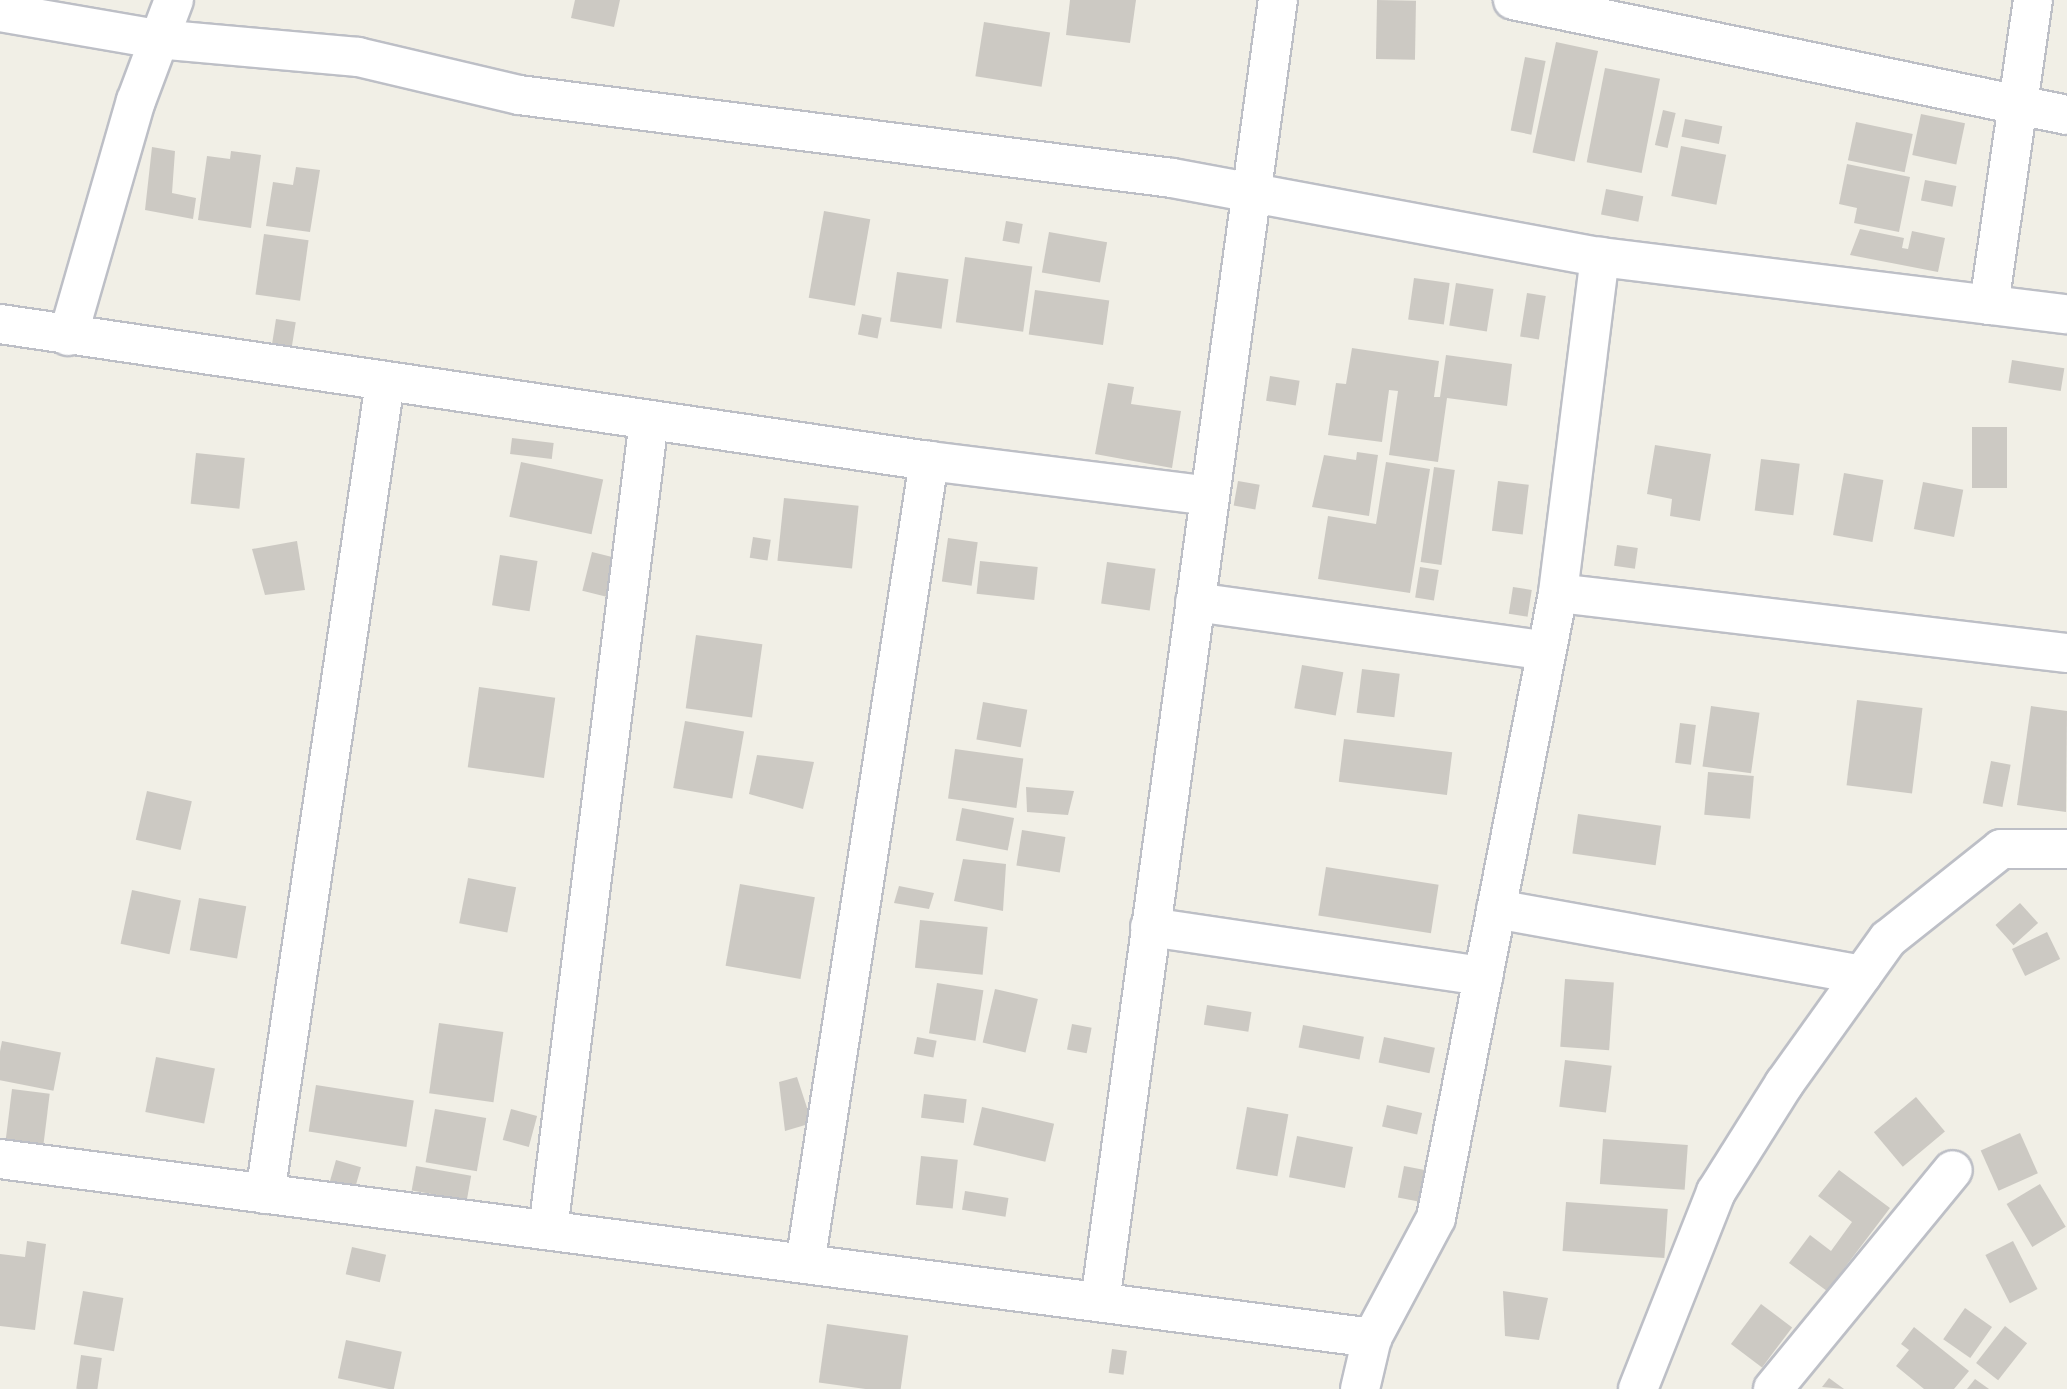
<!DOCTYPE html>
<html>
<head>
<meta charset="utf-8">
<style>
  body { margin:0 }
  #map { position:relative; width:2067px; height:1389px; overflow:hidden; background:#f1efe6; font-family:Overpass,sans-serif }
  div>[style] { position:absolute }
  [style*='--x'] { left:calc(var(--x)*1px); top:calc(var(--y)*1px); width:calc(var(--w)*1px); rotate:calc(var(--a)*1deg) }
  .building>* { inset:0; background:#ccc9c3; transform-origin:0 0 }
  .roads { filter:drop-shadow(2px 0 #bdbfc6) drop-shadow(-2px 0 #bdbfc6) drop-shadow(0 2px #bdbfc6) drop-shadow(0 -2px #bdbfc6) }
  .minor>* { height:38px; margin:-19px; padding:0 19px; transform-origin:19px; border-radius:19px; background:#fff }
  span { translate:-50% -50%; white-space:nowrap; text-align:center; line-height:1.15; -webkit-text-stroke:6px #fff; paint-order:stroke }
</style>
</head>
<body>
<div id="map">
  <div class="building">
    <div style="clip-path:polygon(575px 0,620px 0,614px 27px,571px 18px)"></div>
    <div style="clip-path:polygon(1070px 0,1136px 0,1130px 43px,1066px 35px)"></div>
    <div style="left:1377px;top:0;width:39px;height:59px;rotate:1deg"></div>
    <div style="left:984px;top:22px;width:67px;height:55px;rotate:9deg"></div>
    <div style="left:1556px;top:42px;width:43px;height:113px;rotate:12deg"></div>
    <div style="left:1525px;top:57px;width:21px;height:75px;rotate:11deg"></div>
    <div style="left:1605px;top:68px;width:56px;height:96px;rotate:11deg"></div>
    <div style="left:1663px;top:110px;width:13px;height:36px;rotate:13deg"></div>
    <div style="left:1921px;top:114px;width:45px;height:42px;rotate:12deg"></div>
    <div style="left:1685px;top:119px;width:38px;height:18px;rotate:11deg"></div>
    <div style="left:1856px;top:122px;width:58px;height:39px;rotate:12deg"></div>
    <div style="left:1681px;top:146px;width:46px;height:51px;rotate:11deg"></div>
    <div style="clip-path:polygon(152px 147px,175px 151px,172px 193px,196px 198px,193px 219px,145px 210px)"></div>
    <div style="clip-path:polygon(231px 151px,261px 155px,251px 228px,198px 220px,207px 156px,230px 159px)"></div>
    <div style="clip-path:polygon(1847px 164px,1910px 177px,1899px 232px,1854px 223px,1857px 208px,1839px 204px)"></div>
    <div style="clip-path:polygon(296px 167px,320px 170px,310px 232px,266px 226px,273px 182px,293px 185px)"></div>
    <div style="left:1925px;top:180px;width:32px;height:21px;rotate:11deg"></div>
    <div style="left:1606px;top:189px;width:38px;height:26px;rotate:11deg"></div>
    <div style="left:824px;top:211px;width:47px;height:88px;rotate:10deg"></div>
    <div style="left:1006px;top:221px;width:17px;height:20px;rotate:10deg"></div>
    <div style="clip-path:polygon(1860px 229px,1904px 238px,1902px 248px,1908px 249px,1912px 231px,1945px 238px,1938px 272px,1850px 255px)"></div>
    <div style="left:1049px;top:232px;width:59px;height:41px;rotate:10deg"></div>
    <div style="left:264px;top:234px;width:45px;height:61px;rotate:8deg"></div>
    <div style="left:965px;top:257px;width:68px;height:66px;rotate:8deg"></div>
    <div style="left:897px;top:272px;width:52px;height:50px;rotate:8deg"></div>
    <div style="left:1414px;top:278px;width:36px;height:42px;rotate:8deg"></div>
    <div style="left:1456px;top:283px;width:38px;height:43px;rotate:9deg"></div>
    <div style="left:1035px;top:290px;width:75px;height:45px;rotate:8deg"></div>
    <div style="left:1527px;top:293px;width:19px;height:44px;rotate:9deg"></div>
    <div style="left:862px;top:314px;width:20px;height:21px;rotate:11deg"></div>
    <div style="left:276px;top:319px;width:20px;height:25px;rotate:9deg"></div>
    <div style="clip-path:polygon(1352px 348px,1439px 361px,1434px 397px,1440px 397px,1446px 355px,1512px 364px,1507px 406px,1447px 398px,1438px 462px,1389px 455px,1398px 391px,1389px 390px,1382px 442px,1328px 435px,1336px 383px,1346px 384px)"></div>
    <div style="left:2012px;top:360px;width:53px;height:23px;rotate:9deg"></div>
    <div style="left:1270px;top:376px;width:30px;height:25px;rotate:9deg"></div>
    <div style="clip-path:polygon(1108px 383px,1134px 387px,1131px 404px,1181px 411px,1172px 468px,1095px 454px)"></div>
    <div style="left:1972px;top:427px;width:35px;height:61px"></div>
    <div style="left:512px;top:438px;width:42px;height:16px;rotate:7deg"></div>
    <div style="clip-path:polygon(1655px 445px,1711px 454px,1700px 521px,1670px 516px,1672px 499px,1647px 494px)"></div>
    <div style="clip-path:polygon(1357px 452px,1378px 455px,1369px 516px,1312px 507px,1324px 455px,1356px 460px)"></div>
    <div style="left:196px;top:453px;width:49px;height:51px;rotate:6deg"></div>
    <div style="left:1761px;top:459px;width:39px;height:52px;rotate:7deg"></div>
    <div style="left:521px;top:462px;width:84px;height:56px;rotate:12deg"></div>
    <div style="clip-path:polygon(1386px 462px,1430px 469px,1410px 593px,1318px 579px,1328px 516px,1376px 524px)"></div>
    <div style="left:1434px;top:467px;width:21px;height:96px;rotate:8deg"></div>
    <div style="left:1844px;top:473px;width:40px;height:63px;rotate:10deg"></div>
    <div style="left:1238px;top:481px;width:22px;height:25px;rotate:10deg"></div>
    <div style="left:1498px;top:481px;width:31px;height:50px;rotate:7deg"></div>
    <div style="left:1923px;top:482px;width:41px;height:48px;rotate:11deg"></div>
    <div style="left:784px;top:498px;width:75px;height:63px;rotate:6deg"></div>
    <div style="left:753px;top:537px;width:18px;height:21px;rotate:9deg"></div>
    <div style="left:948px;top:538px;width:30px;height:44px;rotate:8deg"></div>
    <div style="clip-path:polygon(297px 541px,305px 590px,265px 595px,252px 549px)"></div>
    <div style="left:1617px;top:545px;width:21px;height:21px;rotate:8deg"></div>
    <div style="left:592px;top:552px;width:29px;height:40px;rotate:14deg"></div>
    <div style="left:500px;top:555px;width:38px;height:51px;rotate:9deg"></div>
    <div style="left:980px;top:561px;width:58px;height:33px;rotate:6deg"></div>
    <div style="left:1107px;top:562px;width:49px;height:42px;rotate:8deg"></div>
    <div style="left:1420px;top:567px;width:19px;height:31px;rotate:9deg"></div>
    <div style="left:1513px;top:587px;width:19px;height:27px;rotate:9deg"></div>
    <div style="left:696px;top:635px;width:67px;height:74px;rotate:8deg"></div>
    <div style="left:1302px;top:665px;width:42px;height:44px;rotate:10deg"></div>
    <div style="left:1362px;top:669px;width:38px;height:44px;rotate:7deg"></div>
    <div style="left:479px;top:687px;width:77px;height:81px;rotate:8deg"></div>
    <div style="left:1857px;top:700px;width:66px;height:86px;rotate:7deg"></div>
    <div style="left:983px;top:702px;width:45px;height:38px;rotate:10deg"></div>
    <div style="left:1711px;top:706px;width:49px;height:61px;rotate:8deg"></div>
    <div style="clip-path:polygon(2031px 706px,2067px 711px,2066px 812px,2017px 805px)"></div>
    <div style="left:685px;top:721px;width:60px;height:68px;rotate:10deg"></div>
    <div style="left:1680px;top:723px;width:16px;height:40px;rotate:7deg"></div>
    <div style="left:1344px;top:739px;width:109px;height:43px;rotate:7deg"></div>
    <div style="left:955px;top:749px;width:69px;height:50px;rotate:8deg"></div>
    <div style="clip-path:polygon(757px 755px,814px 762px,803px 809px,749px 794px)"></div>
    <div style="left:1991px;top:761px;width:20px;height:43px;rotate:11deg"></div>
    <div style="left:1708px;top:772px;width:46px;height:43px;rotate:5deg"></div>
    <div style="clip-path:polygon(1026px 787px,1074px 791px,1068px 815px,1027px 812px)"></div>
    <div style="left:147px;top:791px;width:46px;height:50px;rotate:13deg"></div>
    <div style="left:962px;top:808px;width:53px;height:33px;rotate:11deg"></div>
    <div style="left:1578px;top:814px;width:84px;height:40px;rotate:8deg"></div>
    <div style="left:1022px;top:830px;width:44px;height:36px;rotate:9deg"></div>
    <div style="clip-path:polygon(963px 859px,1006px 864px,1003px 911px,954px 901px)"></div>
    <div style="left:1326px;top:867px;width:114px;height:49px;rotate:9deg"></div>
    <div style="left:468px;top:878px;width:49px;height:46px;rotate:11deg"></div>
    <div style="left:740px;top:884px;width:76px;height:83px;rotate:10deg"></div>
    <div style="clip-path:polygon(899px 886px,934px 893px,929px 909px,894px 903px)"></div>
    <div style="left:132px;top:890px;width:50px;height:55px;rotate:12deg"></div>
    <div style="left:199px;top:898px;width:48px;height:53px;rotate:10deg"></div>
    <div style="left:2020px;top:903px;width:27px;height:33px;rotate:48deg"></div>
    <div style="left:920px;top:920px;width:68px;height:48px;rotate:6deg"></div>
    <div style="left:2047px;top:932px;width:30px;height:39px;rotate:64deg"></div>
    <div style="left:1565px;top:979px;width:49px;height:68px;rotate:4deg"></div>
    <div style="left:937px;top:983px;width:47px;height:51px;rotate:9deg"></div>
    <div style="left:995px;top:989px;width:44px;height:55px;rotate:13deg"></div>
    <div style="left:1207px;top:1005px;width:45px;height:20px;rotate:9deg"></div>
    <div style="left:439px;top:1023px;width:65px;height:71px;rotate:8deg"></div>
    <div style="left:1072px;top:1024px;width:20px;height:26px;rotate:11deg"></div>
    <div style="left:1303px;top:1025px;width:62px;height:23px;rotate:11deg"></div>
    <div style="left:917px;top:1037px;width:20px;height:17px;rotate:11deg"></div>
    <div style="left:1384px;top:1037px;width:52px;height:26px;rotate:12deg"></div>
    <div style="left:2px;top:1041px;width:60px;height:39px;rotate:11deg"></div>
    <div style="left:156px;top:1057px;width:60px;height:56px;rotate:11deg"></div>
    <div style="left:1565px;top:1060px;width:47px;height:47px;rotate:7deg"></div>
    <div style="clip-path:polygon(797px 1077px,812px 1123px,785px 1131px,779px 1082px)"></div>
    <div style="left:316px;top:1085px;width:99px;height:47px;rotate:9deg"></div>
    <div style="left:12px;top:1089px;width:38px;height:52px;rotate:7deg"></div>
    <div style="left:924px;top:1094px;width:43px;height:24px;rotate:7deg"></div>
    <div style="left:1916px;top:1097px;width:45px;height:55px;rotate:50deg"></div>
    <div style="left:1387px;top:1105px;width:36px;height:22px;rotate:13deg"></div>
    <div style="left:982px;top:1107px;width:74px;height:39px;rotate:13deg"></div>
    <div style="left:1247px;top:1107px;width:42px;height:63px;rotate:10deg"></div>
    <div style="left:435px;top:1109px;width:52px;height:54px;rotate:10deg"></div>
    <div style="left:511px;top:1109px;width:27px;height:32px;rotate:15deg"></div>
    <div style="left:2020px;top:1133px;width:44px;height:43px;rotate:66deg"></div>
    <div style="left:1297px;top:1136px;width:57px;height:42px;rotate:11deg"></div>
    <div style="left:1603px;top:1139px;width:85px;height:45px;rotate:4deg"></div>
    <div style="left:921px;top:1156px;width:37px;height:49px;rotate:6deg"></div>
    <div style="left:336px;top:1160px;width:26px;height:26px;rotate:16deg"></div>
    <div style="left:416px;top:1166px;width:56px;height:25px;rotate:10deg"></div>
    <div style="left:1404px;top:1166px;width:21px;height:32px;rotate:11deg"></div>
    <div style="clip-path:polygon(1839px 1170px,1890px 1208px,1827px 1291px,1789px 1263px,1810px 1235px,1831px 1251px,1852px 1222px,1818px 1196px)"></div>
    <div style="left:2040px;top:1184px;width:50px;height:39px;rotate:59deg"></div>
    <div style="left:965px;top:1191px;width:44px;height:19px;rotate:9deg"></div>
    <div style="left:1566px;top:1202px;width:102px;height:49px;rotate:4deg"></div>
    <div style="clip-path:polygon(27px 1241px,46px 1244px,35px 1330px,0 1326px,0 1254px,25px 1257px)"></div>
    <div style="left:2013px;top:1241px;width:54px;height:31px;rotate:63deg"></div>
    <div style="left:352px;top:1247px;width:35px;height:28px;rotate:13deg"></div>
    <div style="left:83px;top:1291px;width:41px;height:54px;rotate:10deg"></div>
    <div style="clip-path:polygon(1503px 1291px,1548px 1298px,1539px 1340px,1505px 1336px)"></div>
    <div style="left:1761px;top:1304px;width:39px;height:50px;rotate:37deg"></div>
    <div style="left:1965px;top:1308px;width:33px;height:38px;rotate:35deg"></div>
    <div style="left:827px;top:1324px;width:82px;height:59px;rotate:8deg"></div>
    <div style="left:2005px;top:1326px;width:28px;height:47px;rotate:38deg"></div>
    <div style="clip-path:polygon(1914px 1327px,1969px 1371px,1954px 1389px,1924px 1389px,1896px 1366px,1909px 1350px,1901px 1344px)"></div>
    <div style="left:346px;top:1340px;width:57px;height:39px;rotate:12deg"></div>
    <div style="left:1112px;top:1349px;width:15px;height:24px;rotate:8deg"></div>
    <div style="left:81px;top:1355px;width:21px;height:34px;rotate:8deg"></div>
    <div style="clip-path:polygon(1829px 1378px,1844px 1389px,1822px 1387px)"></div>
    <div style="clip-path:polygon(1975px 1379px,1989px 1389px,1967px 1389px)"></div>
  </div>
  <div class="roads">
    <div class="minor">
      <div style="--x:1513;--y:0;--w:566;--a:11.73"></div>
      <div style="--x:0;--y:12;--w:159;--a:9.8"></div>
      <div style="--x:157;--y:39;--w:202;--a:5.1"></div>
      <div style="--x:358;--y:57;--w:165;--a:13.3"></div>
      <div style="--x:519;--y:95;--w:658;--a:7.24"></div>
      <div style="--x:1172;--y:178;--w:435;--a:10.5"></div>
      <div style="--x:1600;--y:257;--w:470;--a:7"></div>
      <div style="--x:1989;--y:305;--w:308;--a:-81.8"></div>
      <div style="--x:0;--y:324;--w:939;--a:8.39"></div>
      <div style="--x:929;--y:461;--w:282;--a:7.1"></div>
      <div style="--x:68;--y:336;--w:245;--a:-73.9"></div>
      <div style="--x:136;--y:101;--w:108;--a:-69.4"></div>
      <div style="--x:1558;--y:593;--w:513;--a:6.72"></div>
      <div style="--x:1195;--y:602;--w:354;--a:7.9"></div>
      <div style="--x:1496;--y:909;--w:372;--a:10.2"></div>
      <div style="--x:1150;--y:927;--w:337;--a:8.4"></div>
      <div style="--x:0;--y:1159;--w:1384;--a:7.43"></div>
      <div style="--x:265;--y:1194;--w:821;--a:-81.59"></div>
      <div style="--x:548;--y:1230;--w:816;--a:-82.89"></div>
      <div style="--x:805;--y:1264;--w:813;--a:-81.22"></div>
      <div style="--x:1100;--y:1302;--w:1314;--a:-82.22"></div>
      <div style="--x:1360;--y:1389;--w:52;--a:-76.8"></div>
      <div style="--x:1372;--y:1338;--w:136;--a:-61.9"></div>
      <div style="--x:1436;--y:1218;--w:637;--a:-78.95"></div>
      <div style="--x:1558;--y:593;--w:339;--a:-82.9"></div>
      <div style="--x:1638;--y:1389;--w:212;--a:-68.4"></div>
      <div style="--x:1716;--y:1192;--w:128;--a:-57.8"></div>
      <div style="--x:1784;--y:1084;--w:178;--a:-54.4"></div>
      <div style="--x:1888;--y:939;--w:144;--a:-38.5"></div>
      <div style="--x:2001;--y:849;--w:66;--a:0"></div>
      <div style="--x:1773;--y:1389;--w:283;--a:-50.6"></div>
    </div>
  </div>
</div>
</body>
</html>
